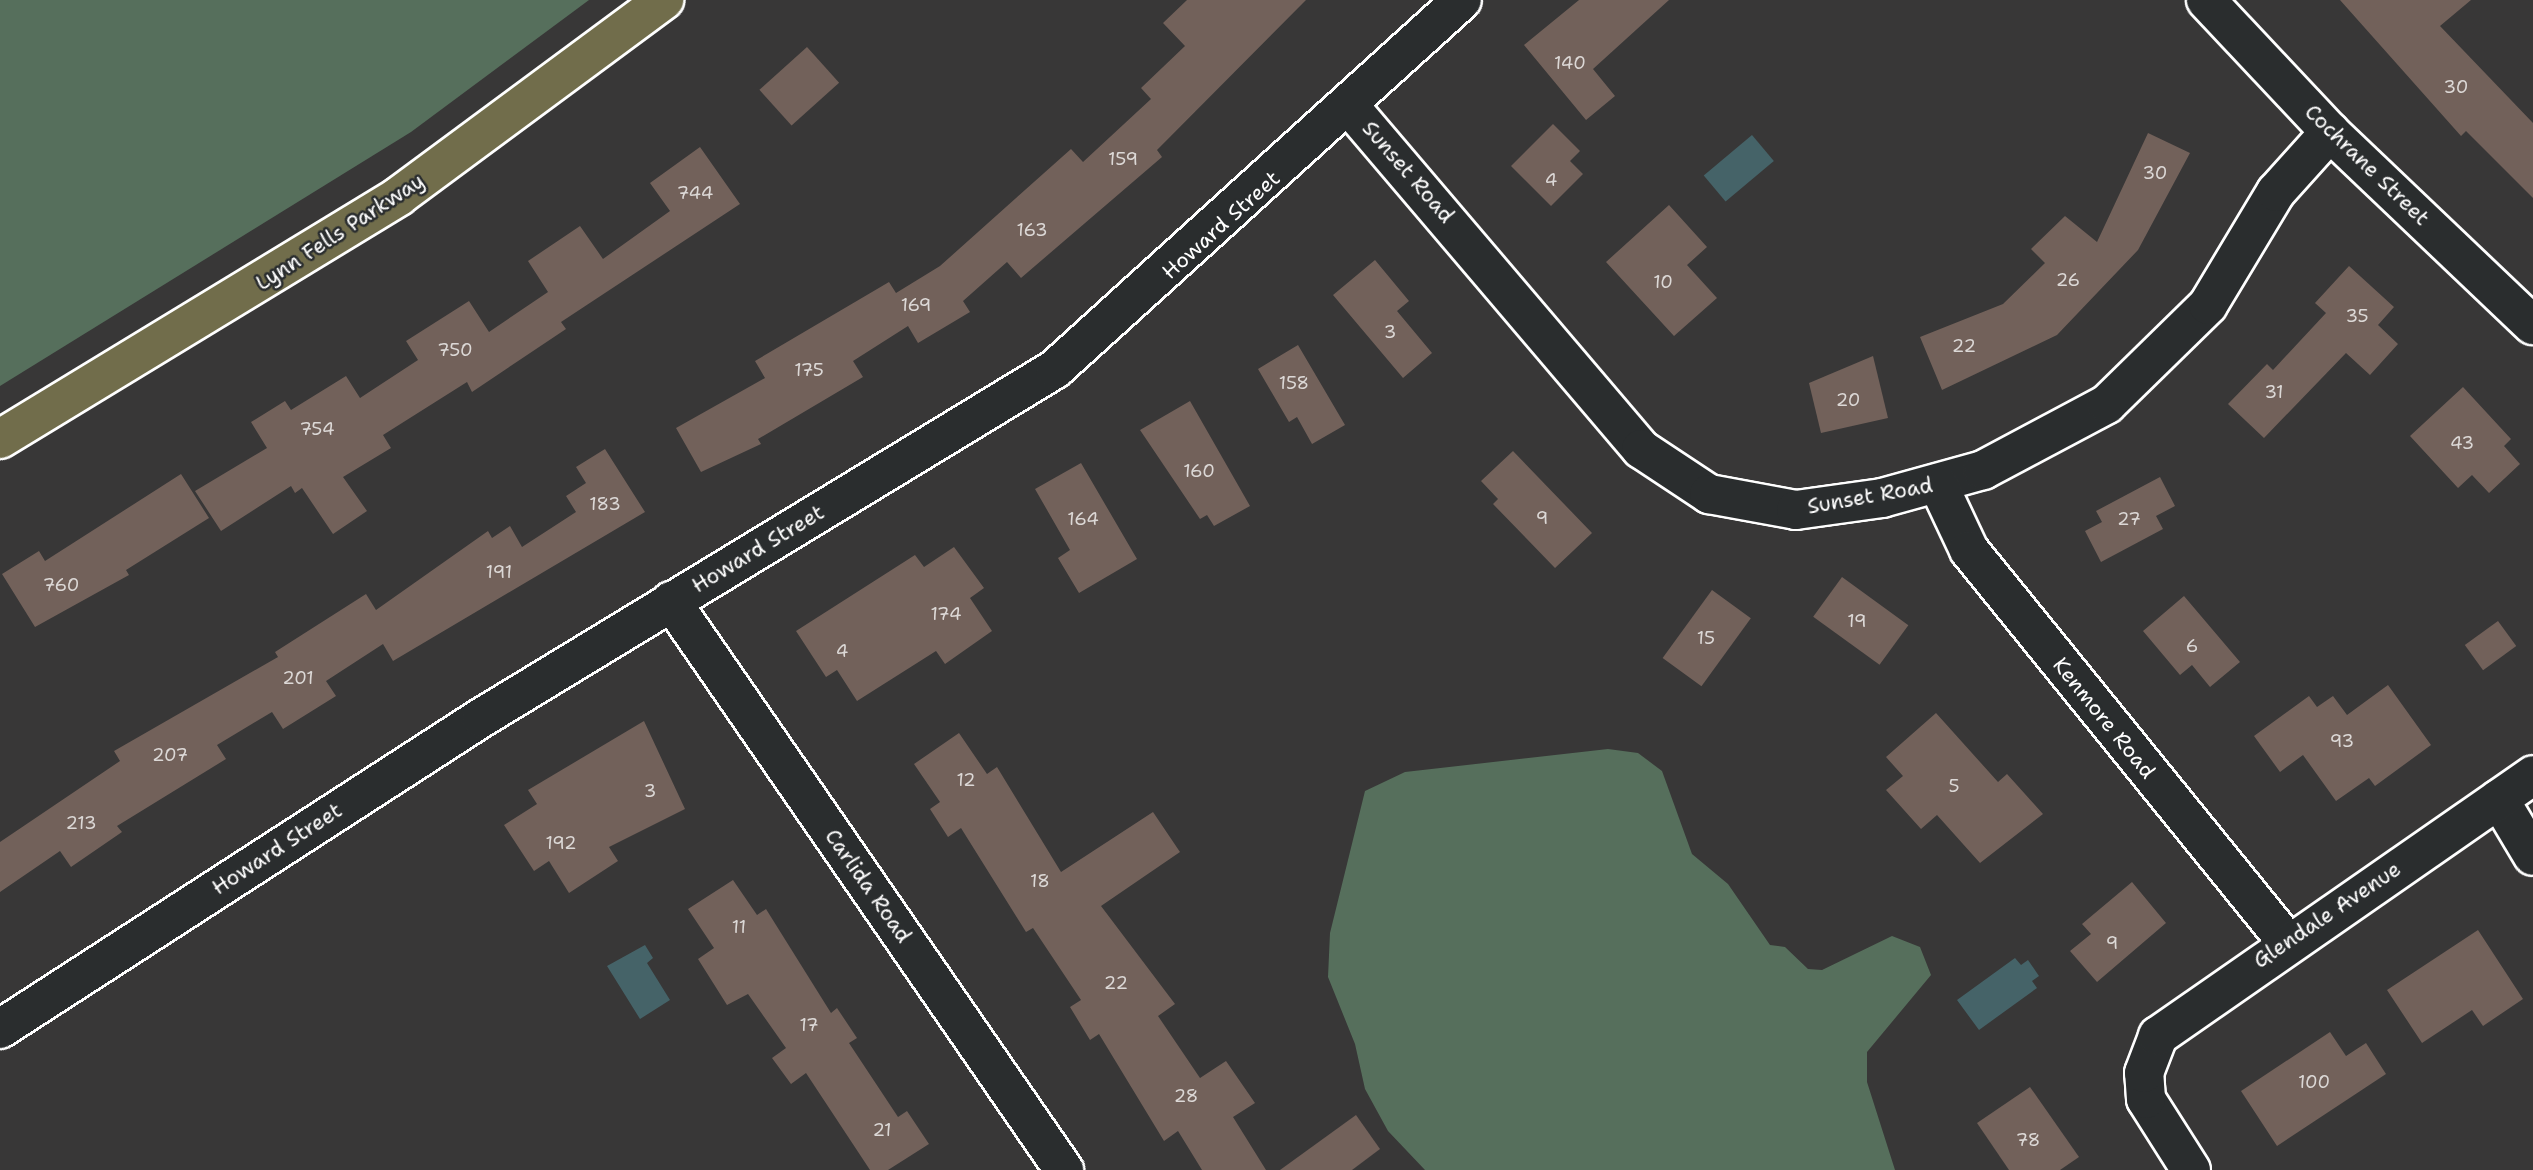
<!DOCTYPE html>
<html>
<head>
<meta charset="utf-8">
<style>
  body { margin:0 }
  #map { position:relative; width:2533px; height:1170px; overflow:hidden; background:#383737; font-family:"Shantell Sans",sans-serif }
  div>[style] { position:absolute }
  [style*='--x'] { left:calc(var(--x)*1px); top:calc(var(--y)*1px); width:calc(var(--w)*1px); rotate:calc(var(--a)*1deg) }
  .green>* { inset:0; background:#566f5c }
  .water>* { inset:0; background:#456368; transform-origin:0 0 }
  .building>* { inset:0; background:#72615a; transform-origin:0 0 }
  .roads { filter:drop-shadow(2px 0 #fff) drop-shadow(-2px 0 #fff) drop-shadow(0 2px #fff) drop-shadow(0 -2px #fff) }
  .minor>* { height:38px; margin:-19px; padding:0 19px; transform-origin:19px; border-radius:19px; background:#2a2d2e }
  .major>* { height:38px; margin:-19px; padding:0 19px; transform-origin:19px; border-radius:19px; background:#716d4b }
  span { translate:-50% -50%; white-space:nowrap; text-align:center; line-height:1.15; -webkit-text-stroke:5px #2a2d2e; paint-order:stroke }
  .number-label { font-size:18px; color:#dcd8d6 }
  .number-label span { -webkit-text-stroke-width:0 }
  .street-label { font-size:21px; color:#fff }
</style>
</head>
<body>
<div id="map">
  <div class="green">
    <div style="clip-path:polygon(0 0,589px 0,411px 132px,0 386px)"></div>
    <div style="clip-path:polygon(1608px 749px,1638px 753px,1662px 771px,1692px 854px,1728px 884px,1770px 945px,1785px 947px,1808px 969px,1822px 970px,1892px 936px,1920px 947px,1931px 975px,1867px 1052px,1867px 1082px,1895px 1170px,1425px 1170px,1388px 1131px,1365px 1089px,1355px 1044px,1328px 977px,1330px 933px,1365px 791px,1405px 772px)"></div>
  </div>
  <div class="water">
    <div style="left:1752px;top:135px;width:34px;height:63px;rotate:50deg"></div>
    <div style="clip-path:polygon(645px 945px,653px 958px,647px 963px,670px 1000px,640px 1019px,607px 966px)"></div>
    <div style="clip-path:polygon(2015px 958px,2021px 965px,2028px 960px,2039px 976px,2032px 981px,2037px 988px,1979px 1030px,1957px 1000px)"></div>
  </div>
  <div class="building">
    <div style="clip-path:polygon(1187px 0,1306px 0,1157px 150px,1162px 157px,1021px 278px,1007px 262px,963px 301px,970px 312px,918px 343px,908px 326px,853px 361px,863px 377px,758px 439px,761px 444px,701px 472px,676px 428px,765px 378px,755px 361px,889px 282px,896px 293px,940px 266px,1071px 149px,1083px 162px,1151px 99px,1141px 88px,1185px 46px,1163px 23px)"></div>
    <div style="clip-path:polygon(1579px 0,1669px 0,1593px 69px,1615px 96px,1586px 120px,1524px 45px)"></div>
    <div style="clip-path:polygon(2340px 0,2471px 0,2440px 26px,2533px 123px,2533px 198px,2466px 131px,2461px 136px)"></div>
    <div style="left:807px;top:47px;width:48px;height:64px;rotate:48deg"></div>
    <div style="clip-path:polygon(1553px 124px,1580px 151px,1570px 161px,1583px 174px,1551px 206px,1511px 166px)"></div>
    <div style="clip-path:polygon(2148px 133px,2190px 153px,2138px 250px,2057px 335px,1942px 390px,1920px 337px,2003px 304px,2045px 263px,2031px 249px,2065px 216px,2097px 242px)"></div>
    <div style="clip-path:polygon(700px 147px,740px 204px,561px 322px,566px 329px,472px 392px,467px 382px,383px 435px,391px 448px,343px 477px,367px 511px,333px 534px,302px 488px,295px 493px,291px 486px,221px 531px,195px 491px,267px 448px,251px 422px,285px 401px,291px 410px,346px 376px,360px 398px,418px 360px,406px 341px,469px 301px,489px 332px,548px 292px,528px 261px,580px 226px,603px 259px,670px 211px,650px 183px)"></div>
    <div style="clip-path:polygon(1669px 205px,1707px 247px,1687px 265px,1717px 298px,1674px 336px,1606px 262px)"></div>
    <div style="clip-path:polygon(1375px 260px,1409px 301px,1397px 311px,1432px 353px,1403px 378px,1333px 295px)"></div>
    <div style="clip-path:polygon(2349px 266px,2394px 307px,2378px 325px,2398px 344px,2370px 375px,2346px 353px,2264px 438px,2228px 404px,2267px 364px,2273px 370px,2326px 313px,2315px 303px)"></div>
    <div style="clip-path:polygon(1298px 345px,1345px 425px,1312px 444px,1297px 417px,1289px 422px,1258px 369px)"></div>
    <div style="clip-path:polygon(1873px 356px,1888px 418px,1821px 433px,1809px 383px)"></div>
    <div style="clip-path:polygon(2463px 387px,2511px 439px,2504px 446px,2520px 464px,2489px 493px,2472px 475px,2458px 488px,2410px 436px)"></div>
    <div style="clip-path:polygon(1190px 401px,1250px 506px,1214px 526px,1207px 515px,1200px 519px,1140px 430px)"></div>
    <div style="clip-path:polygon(605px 449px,645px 512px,393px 661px,383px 644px,326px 681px,336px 696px,283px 729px,272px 712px,217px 745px,226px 759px,117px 826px,122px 832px,71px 867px,60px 851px,0 892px,0 842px,120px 761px,114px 751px,278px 657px,275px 652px,366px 594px,376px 610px,488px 531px,492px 538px,510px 526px,522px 547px,576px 512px,566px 496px,586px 483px,576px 467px)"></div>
    <div style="clip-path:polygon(1513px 451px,1592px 533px,1555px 568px,1493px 504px,1498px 499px,1481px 481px)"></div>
    <div style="clip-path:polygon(1081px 463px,1137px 559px,1079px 593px,1058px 558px,1070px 550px,1035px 489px)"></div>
    <div style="clip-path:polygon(181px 474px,209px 518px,126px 570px,129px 575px,35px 627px,2px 574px,39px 551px,45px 561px)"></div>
    <div style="clip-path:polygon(2160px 477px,2175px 506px,2156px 516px,2163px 529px,2101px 562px,2085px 531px,2102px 522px,2096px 511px)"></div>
    <div style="clip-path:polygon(954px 547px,984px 588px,970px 598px,992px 631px,945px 664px,936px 651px,857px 701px,837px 670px,826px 677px,796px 631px,915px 555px,924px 567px)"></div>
    <div style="left:1842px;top:577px;width:82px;height:49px;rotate:36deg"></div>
    <div style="left:1712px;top:590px;width:48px;height:84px;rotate:36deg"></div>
    <div style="clip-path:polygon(2184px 596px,2240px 662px,2210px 687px,2192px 665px,2180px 675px,2143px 631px)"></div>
    <div style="left:2498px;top:621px;width:31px;height:41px;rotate:54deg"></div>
    <div style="clip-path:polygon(2388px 685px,2431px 745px,2375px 786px,2369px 778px,2336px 801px,2303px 755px,2280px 772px,2254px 736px,2309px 696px,2317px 707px,2333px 696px,2347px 715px)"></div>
    <div style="clip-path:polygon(1936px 713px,1998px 782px,2007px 774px,2043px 814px,1980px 863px,1937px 815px,1921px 829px,1886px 790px,1903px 776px,1886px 757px)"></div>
    <div style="clip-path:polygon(644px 721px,685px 809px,609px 847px,618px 861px,569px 893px,549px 861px,534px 871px,504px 825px,537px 804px,528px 790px)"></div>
    <div style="clip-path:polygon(959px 733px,987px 774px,997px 767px,1061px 872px,1153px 812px,1180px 852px,1101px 906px,1175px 1004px,1158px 1016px,1200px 1078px,1226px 1061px,1255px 1103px,1233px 1117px,1266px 1170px,1202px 1170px,1178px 1131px,1164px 1141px,1099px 1034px,1090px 1040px,1070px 1007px,1081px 1000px,1033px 928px,1026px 932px,961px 828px,948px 837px,930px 809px,940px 802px,914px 764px)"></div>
    <div style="clip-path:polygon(733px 880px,757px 915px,766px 909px,831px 1013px,837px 1008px,857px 1038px,849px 1043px,898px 1117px,907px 1111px,929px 1144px,888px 1170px,870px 1170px,806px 1073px,791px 1084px,772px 1058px,786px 1048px,748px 994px,727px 1005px,698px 959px,714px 948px,688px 909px)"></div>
    <div style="clip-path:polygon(2132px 882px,2166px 923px,2097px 982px,2070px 951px,2091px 934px,2082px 924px)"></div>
    <div style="clip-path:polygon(2478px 930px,2523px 999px,2483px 1026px,2472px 1010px,2422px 1043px,2387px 990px)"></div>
    <div style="clip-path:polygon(2330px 1032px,2346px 1056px,2366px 1043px,2386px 1074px,2277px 1146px,2241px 1091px)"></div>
    <div style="clip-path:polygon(2030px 1087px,2079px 1157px,2060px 1170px,2009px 1170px,1977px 1123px)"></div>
    <div style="clip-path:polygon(1356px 1115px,1380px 1149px,1352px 1170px,1280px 1170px)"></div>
  </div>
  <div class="roads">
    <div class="minor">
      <div style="--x:2206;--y:0;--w:181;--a:46.8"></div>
      <div style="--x:2330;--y:132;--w:280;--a:43.6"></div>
      <div style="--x:1350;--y:107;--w:449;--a:49.6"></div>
      <div style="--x:1641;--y:449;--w:82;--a:33.5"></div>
      <div style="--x:1709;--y:494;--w:88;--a:10.4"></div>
      <div style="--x:1796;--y:510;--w:87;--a:-7.9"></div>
      <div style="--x:1882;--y:498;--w:105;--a:-15.5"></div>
      <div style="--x:1983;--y:470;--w:140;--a:-28"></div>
      <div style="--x:2107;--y:404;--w:141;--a:-44.4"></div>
      <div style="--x:2208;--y:305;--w:132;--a:-59"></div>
      <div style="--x:2276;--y:192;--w:81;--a:-48"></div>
      <div style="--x:1938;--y:484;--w:73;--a:64.8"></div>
      <div style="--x:1969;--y:550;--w:505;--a:50.95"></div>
      <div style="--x:671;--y:601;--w:692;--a:55.37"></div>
      <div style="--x:2499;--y:799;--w:66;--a:59.2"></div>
      <div style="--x:0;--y:1029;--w:573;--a:-32.89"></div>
      <div style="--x:481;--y:718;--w:672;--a:-31.3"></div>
      <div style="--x:1055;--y:369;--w:549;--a:-42.2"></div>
      <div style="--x:2191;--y:1170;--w:84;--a:-122.4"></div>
      <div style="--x:2146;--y:1099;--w:26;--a:-94"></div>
      <div style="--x:2144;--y:1073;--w:40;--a:-69"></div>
      <div style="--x:2158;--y:1036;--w:457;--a:-34.8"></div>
    </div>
    <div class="major">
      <div style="--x:0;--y:439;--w:467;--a:-31.3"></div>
      <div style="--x:399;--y:196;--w:330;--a:-36.5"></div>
    </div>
  </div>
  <div class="number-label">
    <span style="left:1570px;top:63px">140</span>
    <span style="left:2456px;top:87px">30</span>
    <span style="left:1123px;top:159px">159</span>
    <span style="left:2155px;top:173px">30</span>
    <span style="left:1551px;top:180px">4</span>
    <span style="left:695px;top:193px">744</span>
    <span style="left:1032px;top:230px">163</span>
    <span style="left:2068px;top:280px">26</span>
    <span style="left:1663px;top:282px">10</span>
    <span style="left:916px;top:305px">169</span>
    <span style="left:2357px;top:316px">35</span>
    <span style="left:1390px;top:332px">3</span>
    <span style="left:1964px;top:346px">22</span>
    <span style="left:455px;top:350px">750</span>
    <span style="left:809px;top:370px">175</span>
    <span style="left:1294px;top:383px">158</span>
    <span style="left:2274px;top:392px">31</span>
    <span style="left:1848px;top:400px">20</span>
    <span style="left:317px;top:429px">754</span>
    <span style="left:2462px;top:443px">43</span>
    <span style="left:1199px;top:471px">160</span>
    <span style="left:605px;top:504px">183</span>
    <span style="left:1542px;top:518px">9</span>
    <span style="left:1083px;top:519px">164</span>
    <span style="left:2129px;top:519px">27</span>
    <span style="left:499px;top:572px">191</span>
    <span style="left:61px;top:585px">760</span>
    <span style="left:946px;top:614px">174</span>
    <span style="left:1857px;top:621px">19</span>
    <span style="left:1706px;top:638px">15</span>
    <span style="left:2192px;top:646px">6</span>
    <span style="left:842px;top:651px">4</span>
    <span style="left:298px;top:678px">201</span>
    <span style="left:2342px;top:741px">93</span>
    <span style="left:170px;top:755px">207</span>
    <span style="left:966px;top:780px">12</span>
    <span style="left:1954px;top:786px">5</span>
    <span style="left:650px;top:791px">3</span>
    <span style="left:81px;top:823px">213</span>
    <span style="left:561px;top:843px">192</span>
    <span style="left:1040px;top:881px">18</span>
    <span style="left:739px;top:927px">11</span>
    <span style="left:2112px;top:943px">9</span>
    <span style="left:1116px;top:983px">22</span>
    <span style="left:809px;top:1025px">17</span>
    <span style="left:2314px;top:1082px">100</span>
    <span style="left:1186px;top:1096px">28</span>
    <span style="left:882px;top:1130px">21</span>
    <span style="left:2028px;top:1140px">78</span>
  </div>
  <div class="street-label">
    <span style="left:2367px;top:165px;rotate:44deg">Cochrane Street</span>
    <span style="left:1408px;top:172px;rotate:49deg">Sunset Road</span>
    <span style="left:1221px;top:225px;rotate:-42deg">Howard Street</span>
    <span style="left:340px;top:232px;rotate:-33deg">Lynn Fells Parkway</span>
    <span style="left:1870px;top:496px;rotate:-10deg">Sunset Road</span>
    <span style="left:758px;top:549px;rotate:-31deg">Howard Street</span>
    <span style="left:2104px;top:718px;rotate:51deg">Kenmore Road</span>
    <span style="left:277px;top:849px;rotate:-33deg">Howard Street</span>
    <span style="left:868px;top:886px;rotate:55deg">Carlida Road</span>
    <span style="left:2327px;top:915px;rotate:-34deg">Glendale Avenue</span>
  </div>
</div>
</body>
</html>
